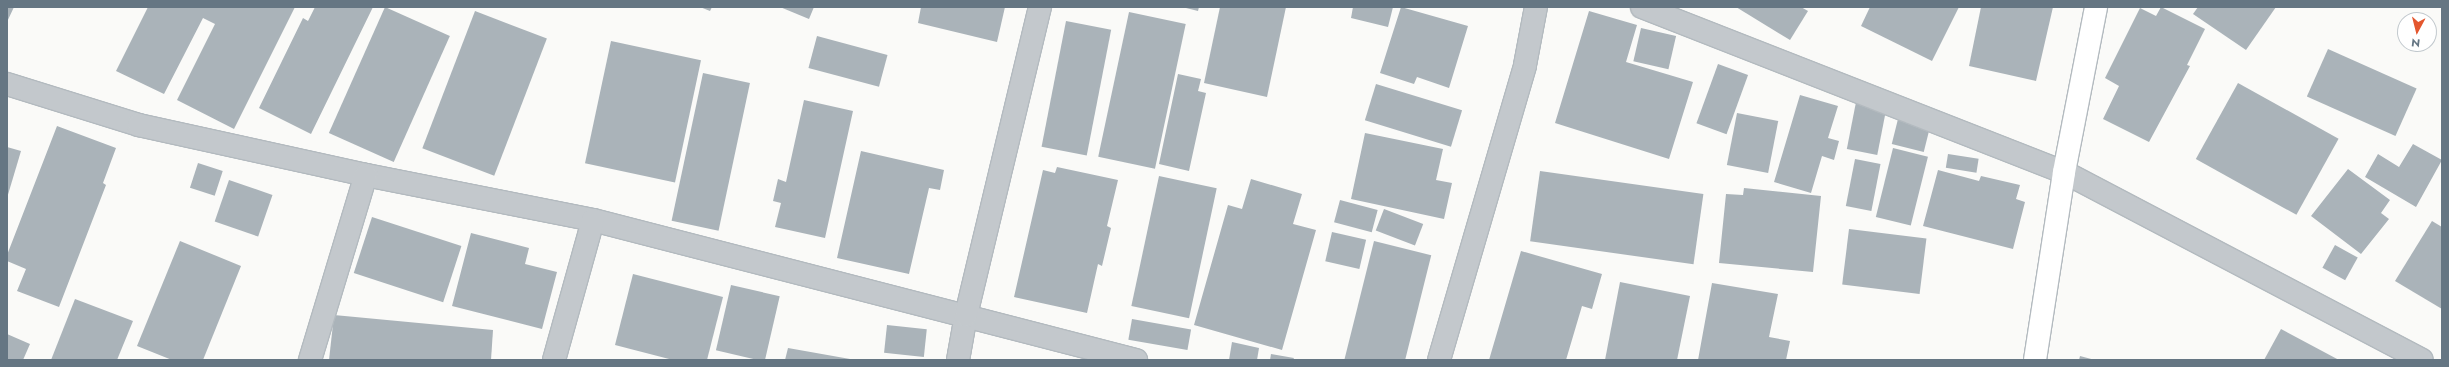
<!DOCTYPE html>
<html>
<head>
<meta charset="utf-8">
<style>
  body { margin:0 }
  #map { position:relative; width:2449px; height:367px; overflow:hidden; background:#fafaf8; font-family:Jost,sans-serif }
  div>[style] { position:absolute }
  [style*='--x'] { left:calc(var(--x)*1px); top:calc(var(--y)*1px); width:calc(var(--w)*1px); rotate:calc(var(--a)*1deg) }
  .building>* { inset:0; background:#aab3b9; transform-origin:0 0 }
  .roads { filter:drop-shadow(1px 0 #b3babf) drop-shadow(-1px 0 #b3babf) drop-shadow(0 1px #b3babf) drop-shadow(0 -1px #b3babf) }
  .street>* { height:22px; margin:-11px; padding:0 11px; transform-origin:11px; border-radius:11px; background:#c3c8cc }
  .secondary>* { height:22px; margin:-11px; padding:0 11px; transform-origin:11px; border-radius:11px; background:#fff }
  span { translate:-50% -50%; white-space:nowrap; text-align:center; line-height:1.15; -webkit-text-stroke:4px #fff; paint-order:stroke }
  .frame { position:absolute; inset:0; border:8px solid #657683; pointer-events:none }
  .north { position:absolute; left:2397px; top:12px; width:40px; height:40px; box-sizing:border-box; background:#fff; border:1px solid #c1c8cd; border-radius:50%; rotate:187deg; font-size:11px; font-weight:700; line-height:16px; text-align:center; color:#657683 }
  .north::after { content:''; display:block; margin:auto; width:14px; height:18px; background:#e4572e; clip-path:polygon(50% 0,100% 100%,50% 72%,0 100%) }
</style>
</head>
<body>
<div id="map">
  <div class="building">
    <div style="clip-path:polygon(7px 7px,14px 7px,7px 22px)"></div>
    <div style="clip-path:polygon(148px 7px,295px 7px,234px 129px,177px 100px,215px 24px,203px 18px,164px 94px,116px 71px)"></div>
    <div style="clip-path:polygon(315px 7px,373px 7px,311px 134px,259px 108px,303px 18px,308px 21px)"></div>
    <div style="left:385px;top:7px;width:71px;height:138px;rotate:24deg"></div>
    <div style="clip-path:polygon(700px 7px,712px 7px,710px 11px)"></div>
    <div style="clip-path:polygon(780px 7px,814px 7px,809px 19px)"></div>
    <div style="clip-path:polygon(921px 7px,1005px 7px,997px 42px,918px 23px)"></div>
    <div style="clip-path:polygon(1182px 7px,1199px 7px,1198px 11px)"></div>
    <div style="clip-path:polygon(1220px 7px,1286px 7px,1267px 97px,1204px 83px)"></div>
    <div style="clip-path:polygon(1353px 7px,1393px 7px,1388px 27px,1351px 18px)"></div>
    <div style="clip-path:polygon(1401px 7px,1468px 26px,1449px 88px,1417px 77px,1414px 84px,1380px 73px)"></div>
    <div style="clip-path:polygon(1736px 7px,1801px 7px,1808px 11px,1790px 40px)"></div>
    <div style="clip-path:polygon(1870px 7px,1959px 7px,1932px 61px,1861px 26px)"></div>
    <div style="clip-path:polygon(1981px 7px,2053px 7px,2036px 81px,1969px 66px)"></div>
    <div style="clip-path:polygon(2161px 7px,2205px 29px,2187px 65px,2190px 66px,2149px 142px,2103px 119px,2119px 86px,2105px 78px,2140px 8px,2156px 16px)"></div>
    <div style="clip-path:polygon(2198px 7px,2276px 7px,2246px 50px,2193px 14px)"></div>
    <div style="left:475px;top:11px;width:77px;height:147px;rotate:21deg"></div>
    <div style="clip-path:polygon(1589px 11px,1637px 25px,1626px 62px,1693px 82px,1669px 159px,1555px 123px)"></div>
    <div style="left:1129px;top:12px;width:58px;height:148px;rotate:12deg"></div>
    <div style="left:1066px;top:21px;width:46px;height:128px;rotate:11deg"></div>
    <div style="left:1641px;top:28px;width:36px;height:34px;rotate:13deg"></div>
    <div style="left:817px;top:36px;width:73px;height:33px;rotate:15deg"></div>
    <div style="left:611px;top:41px;width:92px;height:125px;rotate:12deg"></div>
    <div style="left:2328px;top:49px;width:97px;height:52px;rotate:24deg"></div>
    <div style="left:1718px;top:64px;width:32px;height:63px;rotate:20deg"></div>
    <div style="left:703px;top:73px;width:48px;height:151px;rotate:12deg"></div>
    <div style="clip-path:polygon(1178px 74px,1201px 79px,1198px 91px,1206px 93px,1189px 171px,1159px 164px)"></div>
    <div style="left:2238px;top:83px;width:115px;height:87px;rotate:29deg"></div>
    <div style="left:1376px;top:84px;width:90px;height:38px;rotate:17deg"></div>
    <div style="clip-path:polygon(1800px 95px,1838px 106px,1828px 138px,1839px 141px,1834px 160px,1822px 156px,1811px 193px,1774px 182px)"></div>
    <div style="clip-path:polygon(804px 100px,853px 111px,825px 238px,775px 227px,781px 203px,773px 201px,778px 179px,786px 182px)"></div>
    <div style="left:1856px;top:102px;width:31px;height:48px;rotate:11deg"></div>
    <div style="left:1737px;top:113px;width:42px;height:53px;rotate:11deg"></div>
    <div style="left:1899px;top:115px;width:33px;height:30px;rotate:14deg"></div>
    <div style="clip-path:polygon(57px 126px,116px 148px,103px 183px,106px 185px,59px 307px,17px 291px,26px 269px,7px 261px,7px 255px)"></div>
    <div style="clip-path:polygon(1365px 133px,1443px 149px,1436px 180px,1452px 183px,1444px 219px,1351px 199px)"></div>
    <div style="clip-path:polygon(2413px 144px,2442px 160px,2416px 207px,2365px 177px,2378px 154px,2399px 167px)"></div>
    <div style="clip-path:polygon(7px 147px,21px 151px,7px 198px)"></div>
    <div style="left:1893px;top:148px;width:36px;height:71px;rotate:14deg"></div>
    <div style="clip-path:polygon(861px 151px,944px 170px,940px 190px,929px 188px,909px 274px,837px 258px)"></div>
    <div style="left:1948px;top:154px;width:31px;height:14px;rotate:9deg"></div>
    <div style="left:1855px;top:159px;width:26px;height:48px;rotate:11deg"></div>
    <div style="left:198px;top:163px;width:26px;height:26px;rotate:18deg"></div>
    <div style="clip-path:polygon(1057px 167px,1118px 180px,1107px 226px,1111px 228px,1102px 266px,1098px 264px,1087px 313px,1014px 297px,1043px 170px,1055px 173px)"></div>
    <div style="clip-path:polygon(2348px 169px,2390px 200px,2381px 213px,2389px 219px,2361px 254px,2311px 216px)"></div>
    <div style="clip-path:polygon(1938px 170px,1979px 181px,1981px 176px,2020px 185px,2016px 199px,2025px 202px,2013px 249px,1923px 226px)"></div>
    <div style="left:1540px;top:171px;width:165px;height:71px;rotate:8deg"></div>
    <div style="left:1159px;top:176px;width:59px;height:133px;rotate:12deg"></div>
    <div style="clip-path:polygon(1251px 179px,1302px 194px,1293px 224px,1316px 230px,1282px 350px,1194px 325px,1228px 205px,1242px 209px)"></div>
    <div style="left:229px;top:180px;width:46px;height:44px;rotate:19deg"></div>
    <div style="clip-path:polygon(1744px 188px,1821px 196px,1813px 272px,1719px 263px,1726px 194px,1743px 195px)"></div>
    <div style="left:1340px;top:200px;width:39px;height:23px;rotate:15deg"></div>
    <div style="left:1384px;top:209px;width:42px;height:23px;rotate:21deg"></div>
    <div style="left:372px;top:217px;width:94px;height:59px;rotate:18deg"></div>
    <div style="clip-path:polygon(2432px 221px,2442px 227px,2442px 309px,2395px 281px)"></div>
    <div style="left:1849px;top:229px;width:78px;height:56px;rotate:7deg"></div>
    <div style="left:1332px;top:232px;width:35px;height:30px;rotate:13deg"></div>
    <div style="clip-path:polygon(471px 233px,529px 248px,525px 264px,557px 272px,542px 329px,452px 306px)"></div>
    <div style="clip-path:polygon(180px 241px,241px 266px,203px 360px,172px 360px,137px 346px)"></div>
    <div style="left:1374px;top:241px;width:59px;height:123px;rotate:14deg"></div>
    <div style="left:2335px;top:245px;width:26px;height:26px;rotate:29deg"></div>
    <div style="clip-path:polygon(1521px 251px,1602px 274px,1592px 309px,1582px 306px,1566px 360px,1489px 360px)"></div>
    <div style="clip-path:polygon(633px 274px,723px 297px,707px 360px,673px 360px,615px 345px)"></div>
    <div style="clip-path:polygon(1620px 282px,1690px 296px,1677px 360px,1605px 360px)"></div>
    <div style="clip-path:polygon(1712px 283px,1778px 294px,1769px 337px,1790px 341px,1786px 360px,1698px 360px)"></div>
    <div style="left:731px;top:285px;width:50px;height:67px;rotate:13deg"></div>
    <div style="clip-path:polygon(75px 299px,133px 321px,117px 360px,51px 360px)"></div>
    <div style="clip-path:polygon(334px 315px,493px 330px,491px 360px,329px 360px)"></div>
    <div style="left:1132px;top:319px;width:60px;height:21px;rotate:10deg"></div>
    <div style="left:887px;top:325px;width:40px;height:28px;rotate:6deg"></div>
    <div style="clip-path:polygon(2281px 329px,2339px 360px,2264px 360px)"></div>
    <div style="clip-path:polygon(7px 334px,30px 344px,23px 360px,7px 360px)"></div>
    <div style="clip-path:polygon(1232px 342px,1259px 348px,1257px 360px,1229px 360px)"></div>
    <div style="clip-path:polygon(788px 348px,850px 359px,850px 360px,785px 360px)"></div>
    <div style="clip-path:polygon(1271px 354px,1294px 358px,1293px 360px,1270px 360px)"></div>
    <div style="clip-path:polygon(2080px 356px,2095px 360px,2079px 360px)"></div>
  </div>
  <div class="roads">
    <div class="street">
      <div style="--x:1642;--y:7;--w:453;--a:21.4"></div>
      <div style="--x:2064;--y:172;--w:404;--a:27.7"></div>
      <div style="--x:7;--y:84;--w:138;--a:17.3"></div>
      <div style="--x:139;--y:125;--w:232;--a:12.4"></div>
      <div style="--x:366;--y:175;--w:231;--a:11.2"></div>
      <div style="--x:593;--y:220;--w:561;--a:14.46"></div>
      <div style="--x:310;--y:360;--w:193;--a:-73.2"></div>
      <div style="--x:554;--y:360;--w:145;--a:-74.4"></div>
      <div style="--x:958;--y:360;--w:46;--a:-79.9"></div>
      <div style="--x:966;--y:315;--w:317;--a:-76.5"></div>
      <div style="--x:1439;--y:360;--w:307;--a:-73.7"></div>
      <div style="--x:1525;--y:65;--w:59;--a:-79.3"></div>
    </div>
    <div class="secondary">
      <div style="--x:2035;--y:360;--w:190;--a:-81.2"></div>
      <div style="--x:2064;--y:172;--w:168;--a:-79"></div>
    </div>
  </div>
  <div class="frame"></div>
  <div class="north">N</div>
</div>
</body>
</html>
